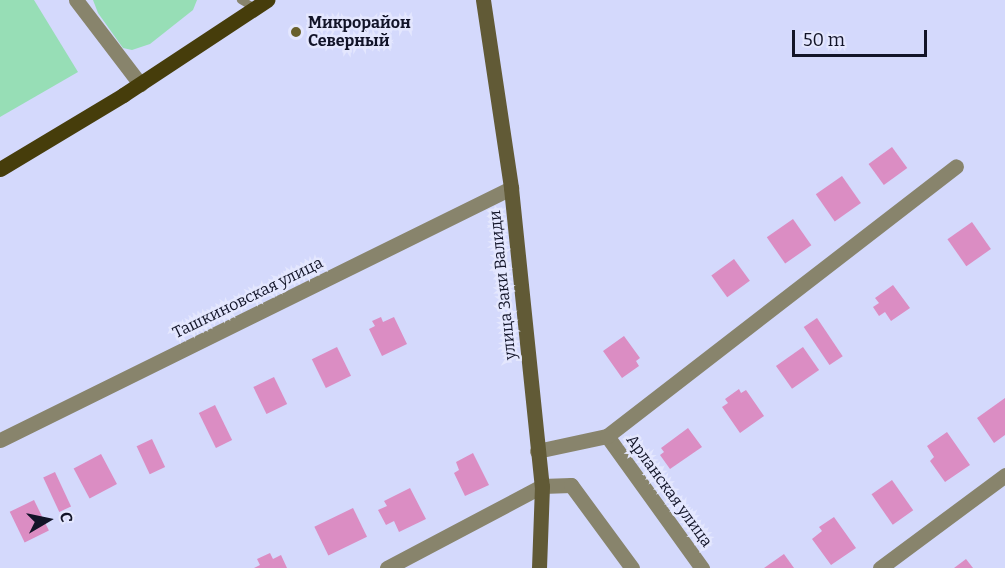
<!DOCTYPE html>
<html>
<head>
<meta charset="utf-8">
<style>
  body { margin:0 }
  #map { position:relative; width:1005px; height:568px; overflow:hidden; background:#d4d9fc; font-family:Bitter,serif }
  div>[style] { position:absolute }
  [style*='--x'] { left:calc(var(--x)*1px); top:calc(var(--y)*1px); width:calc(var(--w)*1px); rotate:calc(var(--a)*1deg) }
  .green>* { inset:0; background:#97deb6 }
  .building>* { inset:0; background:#db8dc3; transform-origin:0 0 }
  .lane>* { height:8px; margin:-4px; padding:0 4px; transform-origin:4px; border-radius:4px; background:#88846c }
  .street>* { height:15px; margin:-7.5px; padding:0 7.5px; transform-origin:7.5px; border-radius:7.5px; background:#88846c }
  .secondary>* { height:15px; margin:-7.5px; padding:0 7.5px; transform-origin:7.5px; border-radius:7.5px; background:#615a36 }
  .primary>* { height:15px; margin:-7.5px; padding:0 7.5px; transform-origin:7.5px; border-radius:7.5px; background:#463d0b }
  .dots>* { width:16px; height:16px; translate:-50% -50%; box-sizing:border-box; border:3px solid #e4e7fe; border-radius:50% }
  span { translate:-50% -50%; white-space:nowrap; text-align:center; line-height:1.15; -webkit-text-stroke:5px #e4e7fe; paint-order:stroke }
  .poi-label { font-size:16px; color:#121428; font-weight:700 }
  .left { translate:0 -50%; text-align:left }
  .street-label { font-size:16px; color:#121428 }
  .north { position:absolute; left:18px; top:490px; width:60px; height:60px; -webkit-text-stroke:4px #e4e7fe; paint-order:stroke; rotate:81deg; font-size:16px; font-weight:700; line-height:24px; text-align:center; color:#121428 }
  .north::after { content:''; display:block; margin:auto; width:21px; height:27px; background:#121428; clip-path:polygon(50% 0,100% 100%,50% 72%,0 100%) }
  .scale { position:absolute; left:792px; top:30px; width:135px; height:27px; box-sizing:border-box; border:3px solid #121428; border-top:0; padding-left:8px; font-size:18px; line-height:21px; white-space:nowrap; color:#121428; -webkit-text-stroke:4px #e4e7fe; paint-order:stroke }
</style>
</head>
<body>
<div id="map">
  <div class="green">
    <div style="clip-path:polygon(0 0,34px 0,78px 72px,0 117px)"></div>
    <div style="clip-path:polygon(93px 0,197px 0,193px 10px,150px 44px,132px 50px,123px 48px,98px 13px)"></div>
  </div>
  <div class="building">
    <div style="left:892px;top:147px;width:26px;height:29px;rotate:54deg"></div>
    <div style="left:842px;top:176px;width:33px;height:32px;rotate:55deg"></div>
    <div style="left:793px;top:219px;width:32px;height:32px;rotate:55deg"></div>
    <div style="left:972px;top:222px;width:33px;height:30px;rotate:55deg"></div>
    <div style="left:734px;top:259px;width:27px;height:28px;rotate:54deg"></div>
    <div style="clip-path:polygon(893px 285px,910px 308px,891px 321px,885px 312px,879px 316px,873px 307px,879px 303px,875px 298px)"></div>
    <div style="clip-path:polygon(381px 317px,383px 322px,394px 317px,407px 344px,382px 356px,369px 329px,375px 326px,372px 321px)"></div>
    <div style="left:817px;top:318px;width:46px;height:16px;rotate:56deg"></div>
    <div style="clip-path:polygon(624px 336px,640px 358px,636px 361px,639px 366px,622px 378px,603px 351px)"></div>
    <div style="left:337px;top:347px;width:32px;height:28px;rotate:64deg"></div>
    <div style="left:803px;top:347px;width:28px;height:33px;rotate:55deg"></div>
    <div style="left:274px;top:377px;width:30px;height:23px;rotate:64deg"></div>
    <div style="clip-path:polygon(739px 389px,741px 393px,746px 390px,764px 416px,740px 433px,722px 407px,728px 403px,725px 399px)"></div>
    <div style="clip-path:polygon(1005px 398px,1005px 435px,994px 443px,977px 418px)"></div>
    <div style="left:215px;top:405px;width:39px;height:18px;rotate:64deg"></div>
    <div style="clip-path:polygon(688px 428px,702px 447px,670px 469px,660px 455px,664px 452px,661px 448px)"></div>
    <div style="clip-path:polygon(947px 432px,970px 465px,945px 482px,930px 461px,934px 457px,927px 446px)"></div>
    <div style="left:152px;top:439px;width:31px;height:17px;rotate:65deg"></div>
    <div style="clip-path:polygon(473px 453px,489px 485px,465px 496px,454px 473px,459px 470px,456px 462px)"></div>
    <div style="left:101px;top:454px;width:34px;height:31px;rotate:62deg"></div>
    <div style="left:55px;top:472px;width:38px;height:13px;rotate:65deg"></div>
    <div style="left:892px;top:480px;width:37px;height:25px;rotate:55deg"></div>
    <div style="clip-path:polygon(410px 488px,426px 519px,399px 532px,394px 521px,386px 525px,378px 510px,387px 506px,384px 501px)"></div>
    <div style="left:34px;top:500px;width:34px;height:27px;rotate:64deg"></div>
    <div style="left:353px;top:508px;width:32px;height:43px;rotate:64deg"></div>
    <div style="clip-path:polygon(834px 517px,856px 548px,831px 565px,812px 539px,822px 531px,819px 527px)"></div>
    <div style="clip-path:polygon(270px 553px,273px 559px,281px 555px,287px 568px,254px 568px,260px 565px,257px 559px)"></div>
    <div style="clip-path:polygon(784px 554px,794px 568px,764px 568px)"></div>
    <div style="clip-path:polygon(966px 559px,973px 568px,954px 568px)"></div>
  </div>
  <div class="lane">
    <div style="--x:241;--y:0;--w:16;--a:30"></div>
  </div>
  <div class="street">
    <div style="--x:76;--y:0;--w:106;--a:52.7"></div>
    <div style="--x:607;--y:436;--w:163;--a:54.3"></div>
    <div style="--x:0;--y:440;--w:570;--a:-26.25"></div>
    <div style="--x:537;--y:451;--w:72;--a:-12.1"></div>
    <div style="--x:607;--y:436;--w:441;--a:-37.7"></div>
    <div style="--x:387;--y:568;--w:175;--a:-27.9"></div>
    <div style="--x:542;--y:486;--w:29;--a:-2"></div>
    <div style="--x:571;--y:485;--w:103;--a:53.7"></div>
    <div style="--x:880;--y:568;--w:156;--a:-36.6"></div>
  </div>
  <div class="secondary">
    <div style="--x:483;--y:0;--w:190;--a:81.5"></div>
    <div style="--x:511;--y:188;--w:300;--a:84.1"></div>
    <div style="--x:542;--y:486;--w:82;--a:92.1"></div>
  </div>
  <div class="primary">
    <div style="--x:0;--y:169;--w:144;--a:-31"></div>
    <div style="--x:123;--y:95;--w:173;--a:-33.4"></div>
  </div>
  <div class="dots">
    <div style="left:296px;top:32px;background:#685f2b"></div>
  </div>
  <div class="poi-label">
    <span class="left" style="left:308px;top:32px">Микрорайон<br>Северный</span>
  </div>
  <div class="street-label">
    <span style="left:503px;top:285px;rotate:-96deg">улица Заки Валиди</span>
    <span style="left:248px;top:298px;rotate:-26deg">Ташкиновская улица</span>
    <span style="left:669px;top:491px;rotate:54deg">Арланская улица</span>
  </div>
  <div class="north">С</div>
  <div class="scale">50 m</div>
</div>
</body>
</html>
